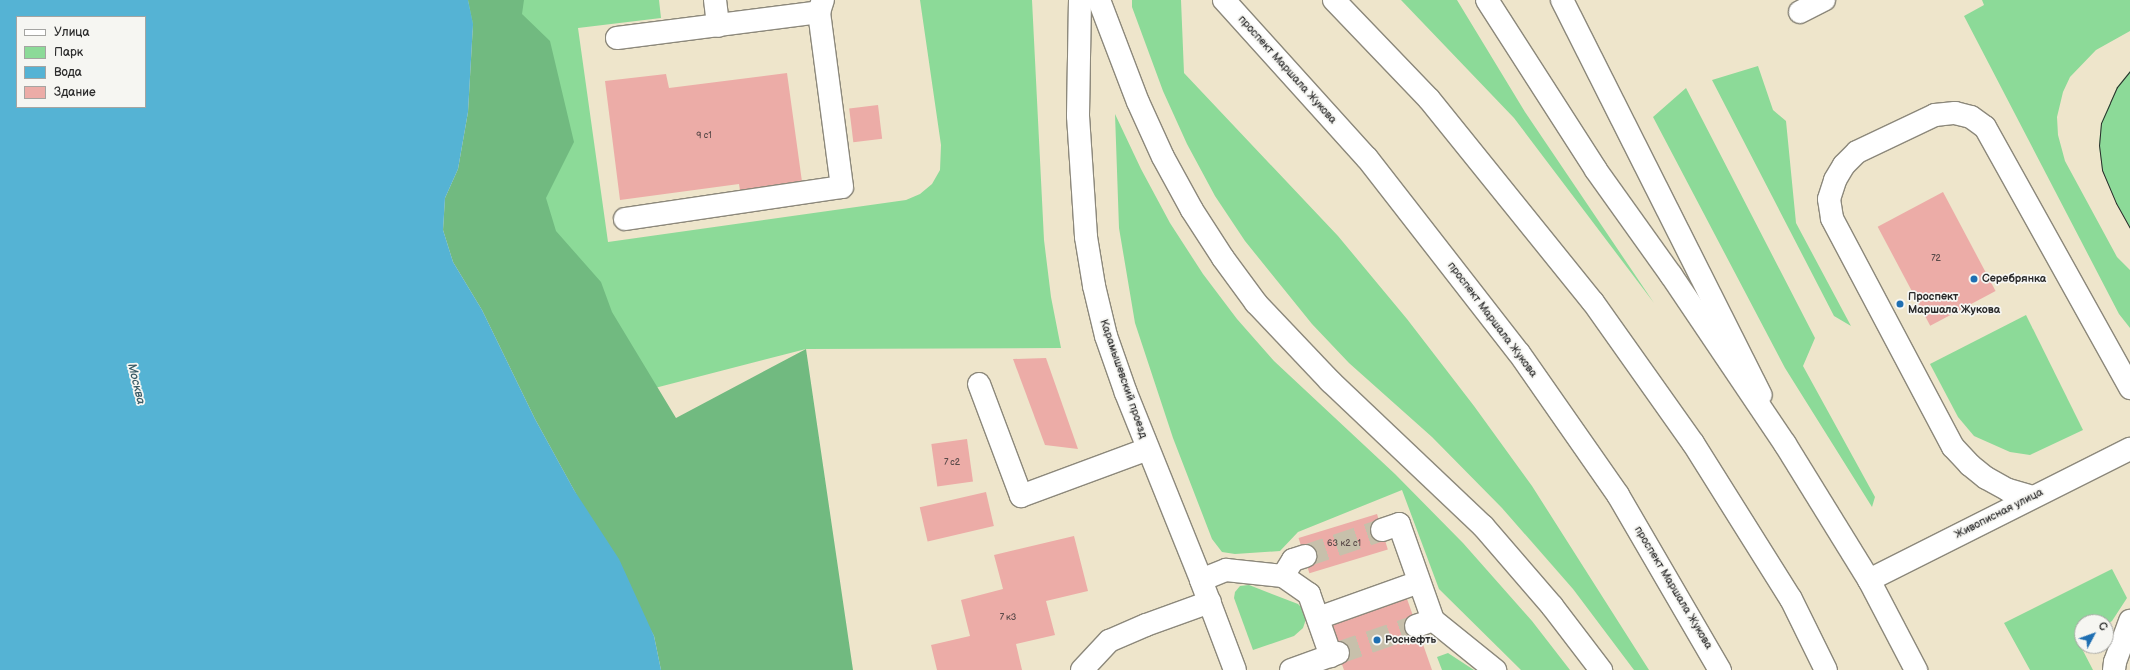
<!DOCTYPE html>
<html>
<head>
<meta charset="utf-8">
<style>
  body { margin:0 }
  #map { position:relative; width:2130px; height:670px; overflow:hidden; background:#eee5cb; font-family:"Balsamiq Sans",sans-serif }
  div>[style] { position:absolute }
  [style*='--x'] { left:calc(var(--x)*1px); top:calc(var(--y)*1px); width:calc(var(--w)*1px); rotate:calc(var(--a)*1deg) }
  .green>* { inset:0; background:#8cda98 }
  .forest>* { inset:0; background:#71ba80 }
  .water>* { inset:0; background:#55b3d4 }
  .building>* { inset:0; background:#ecaca7; transform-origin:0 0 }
  .minor-tunnel>* { height:22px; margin-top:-11px; transform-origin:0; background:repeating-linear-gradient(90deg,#c7c0ab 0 22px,transparent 0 33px) }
  .roads { filter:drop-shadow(1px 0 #8c887b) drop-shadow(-1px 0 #8c887b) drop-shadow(0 1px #8c887b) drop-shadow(0 -1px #8c887b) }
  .minor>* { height:22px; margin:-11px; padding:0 11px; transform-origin:11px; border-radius:11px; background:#fff }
  .major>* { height:22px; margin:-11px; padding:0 11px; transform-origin:11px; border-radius:11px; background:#fff }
  .tram>* { height:1px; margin:-0.5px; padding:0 0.5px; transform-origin:0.5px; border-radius:0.5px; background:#2b2b2b }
  .dots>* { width:11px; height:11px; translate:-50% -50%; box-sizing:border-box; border:2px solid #f6f6f2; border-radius:50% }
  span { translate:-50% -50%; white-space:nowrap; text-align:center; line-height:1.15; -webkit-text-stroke:3.5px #f6f6f2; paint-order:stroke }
  .number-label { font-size:9px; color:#5b4b4a }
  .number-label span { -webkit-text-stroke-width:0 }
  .street-label { font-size:11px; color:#2b2b2b }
  .poi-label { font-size:11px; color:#2b2b2b; font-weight:700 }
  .left { translate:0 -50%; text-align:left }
  .water-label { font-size:12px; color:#3a5b66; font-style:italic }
  .legend { position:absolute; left:16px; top:16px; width:130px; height:92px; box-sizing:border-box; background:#f6f6f2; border:1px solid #a5a5a2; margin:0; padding:5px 7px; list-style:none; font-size:12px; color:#2b2b2b }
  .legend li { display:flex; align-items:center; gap:8px; height:20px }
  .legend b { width:20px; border:1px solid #a5a5a2 }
  .north { position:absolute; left:2074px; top:614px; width:40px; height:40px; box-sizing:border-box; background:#f6f6f2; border:1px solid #a5a5a2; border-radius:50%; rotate:49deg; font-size:11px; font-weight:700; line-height:16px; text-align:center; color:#2b2b2b }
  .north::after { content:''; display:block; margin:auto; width:14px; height:18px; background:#1f6fb2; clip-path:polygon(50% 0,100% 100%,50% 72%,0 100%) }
</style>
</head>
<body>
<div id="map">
  <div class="green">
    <div style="clip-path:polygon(468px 0,659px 0,661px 18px,578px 28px,608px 242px,906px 200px,920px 194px,932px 184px,940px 170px,941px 145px,920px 0,1032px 0,1044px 240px,1051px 297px,1061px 348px,806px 349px,535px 419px)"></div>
    <div style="clip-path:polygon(1132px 0,1181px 0,1184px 73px,1338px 236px,1407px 319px,1474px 406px,1532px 486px,1649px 670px,1634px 670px,1573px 589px,1502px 508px,1432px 437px,1349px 363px,1312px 324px,1245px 241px,1215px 196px,1187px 144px,1163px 91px,1132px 7px)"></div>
    <div style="clip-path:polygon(1401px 0,1457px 0,1525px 112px,1654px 303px,1514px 118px)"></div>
    <div style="clip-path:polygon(1982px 0,2130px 0,2130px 31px,2096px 50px,2070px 77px,2063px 92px,2057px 117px,2058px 135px,2065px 161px,2117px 257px,2130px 270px,2130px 328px,2119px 314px,1964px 16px,1984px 5px)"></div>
    <div style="clip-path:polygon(1758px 66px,1773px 110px,1786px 121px,1796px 223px,1851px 326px,1834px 316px,1712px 80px)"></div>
    <div style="clip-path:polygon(2130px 71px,2130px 228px,2116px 203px,2102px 170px,2099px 145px,2101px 123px,2110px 103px,2117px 87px)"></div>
    <div style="clip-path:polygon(1686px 88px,1815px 338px,1803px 366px,1875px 497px,1872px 507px,1785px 368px,1653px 117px)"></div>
    <div style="clip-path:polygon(1115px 114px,1141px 169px,1170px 223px,1203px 274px,1237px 319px,1274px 361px,1395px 474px,1463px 543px,1532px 621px,1570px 670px,1521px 670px,1439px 589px,1402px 490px,1298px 532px,1280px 551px,1235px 554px,1222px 552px,1212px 539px,1173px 438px,1135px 323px,1119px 228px)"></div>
    <div style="clip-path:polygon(2026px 315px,2083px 430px,2030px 455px,2010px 452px,1974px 436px,1958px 417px,1930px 364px)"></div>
    <div style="clip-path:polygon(2112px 569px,2127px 598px,2112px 621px,2106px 625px,2106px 622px,2082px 622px,2082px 641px,2079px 643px,2093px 670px,2030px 670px,2004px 623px)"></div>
    <div style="clip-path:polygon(1249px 585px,1298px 604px,1305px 611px,1306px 619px,1303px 628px,1294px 636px,1253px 650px,1234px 598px,1235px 592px,1240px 586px)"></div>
    <div style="clip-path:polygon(1448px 653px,1474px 670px,1442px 670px,1437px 657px)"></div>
  </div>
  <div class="forest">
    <div style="clip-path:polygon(468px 0,524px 0,522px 14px,550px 41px,574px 142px,546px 198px,556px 231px,601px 282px,612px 312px,676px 418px,806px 349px,853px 670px,661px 670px,654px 636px,535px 419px,482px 310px,453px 262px,443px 230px,445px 198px,458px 169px,468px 112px,473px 24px)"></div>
  </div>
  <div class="water">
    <div style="clip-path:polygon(evenodd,0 0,468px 0,473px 24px,468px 112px,458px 169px,445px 198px,443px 230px,453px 262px,482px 310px,535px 419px,574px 490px,619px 559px,654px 636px,661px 670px,0 670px,0 0,17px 17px,145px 17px,145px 107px,17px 107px,17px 17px)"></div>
  </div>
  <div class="building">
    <div style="clip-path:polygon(787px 73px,803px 189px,741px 197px,739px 184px,620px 200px,605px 81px,666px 74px,669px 88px)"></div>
    <div style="left:878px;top:105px;width:34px;height:29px;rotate:83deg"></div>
    <div style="left:1943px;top:192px;width:112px;height:74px;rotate:62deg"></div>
    <div style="clip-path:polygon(1046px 358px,1078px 449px,1045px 445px,1013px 359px)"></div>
    <div style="left:967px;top:439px;width:43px;height:36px;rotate:82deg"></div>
    <div style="left:986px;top:492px;width:35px;height:68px;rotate:77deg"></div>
    <div style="left:1377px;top:514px;width:37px;height:82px;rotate:73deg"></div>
    <div style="clip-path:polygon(1074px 536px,1088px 591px,1046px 601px,1055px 635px,1016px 644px,1022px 670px,937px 670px,931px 645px,970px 636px,961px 600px,1003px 589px,994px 555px)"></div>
    <div style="clip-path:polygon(1406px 596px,1432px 670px,1344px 670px,1327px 623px)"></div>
  </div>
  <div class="minor-tunnel">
    <div style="--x:1305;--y:556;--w:81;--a:-18.7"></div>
    <div style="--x:1338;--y:653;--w:83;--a:-19.1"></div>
  </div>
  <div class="roads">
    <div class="minor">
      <div style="--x:715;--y:0;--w:26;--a:83"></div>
      <div style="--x:1080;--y:0;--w:116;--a:91"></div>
      <div style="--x:1078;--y:116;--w:121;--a:86.2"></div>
      <div style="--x:1086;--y:237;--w:50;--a:80.7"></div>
      <div style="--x:1094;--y:286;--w:51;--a:76.5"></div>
      <div style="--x:1106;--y:336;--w:60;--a:70.7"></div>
      <div style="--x:1126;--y:393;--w:201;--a:68.1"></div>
      <div style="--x:1201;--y:580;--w:96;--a:69.3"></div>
      <div style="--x:1562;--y:0;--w:442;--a:63.3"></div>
      <div style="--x:1800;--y:12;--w:27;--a:-27"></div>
      <div style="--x:617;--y:38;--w:204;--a:-7.3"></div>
      <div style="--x:819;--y:12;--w:13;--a:-72"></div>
      <div style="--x:625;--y:219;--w:219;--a:-8.4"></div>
      <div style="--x:842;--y:187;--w:177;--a:-97.5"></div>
      <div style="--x:979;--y:384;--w:120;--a:69.4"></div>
      <div style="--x:1021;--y:496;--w:135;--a:-20.3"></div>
      <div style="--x:2033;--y:497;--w:26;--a:-164"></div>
      <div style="--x:2008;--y:490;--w:25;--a:-151"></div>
      <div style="--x:1986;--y:478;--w:21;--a:-141"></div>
      <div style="--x:1970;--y:465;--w:25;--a:-133"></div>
      <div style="--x:1953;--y:447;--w:259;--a:-117.9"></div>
      <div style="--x:1832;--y:218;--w:19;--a:-99"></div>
      <div style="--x:1829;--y:199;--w:20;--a:-72"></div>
      <div style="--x:1835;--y:180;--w:17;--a:-59"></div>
      <div style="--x:1844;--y:165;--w:18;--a:-45"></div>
      <div style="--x:1857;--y:152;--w:86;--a:-25.4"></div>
      <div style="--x:1935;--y:115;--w:20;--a:-6"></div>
      <div style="--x:1955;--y:113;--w:16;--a:14"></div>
      <div style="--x:1971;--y:117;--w:17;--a:36"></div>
      <div style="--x:1985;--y:127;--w:299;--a:60.9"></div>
      <div style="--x:1382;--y:530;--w:18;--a:-19"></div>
      <div style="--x:1399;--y:524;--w:102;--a:70.5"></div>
      <div style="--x:1283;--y:576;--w:19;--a:-58"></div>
      <div style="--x:1293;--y:560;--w:13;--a:-18"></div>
      <div style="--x:1201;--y:580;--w:27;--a:-22"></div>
      <div style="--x:1226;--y:570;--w:57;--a:6"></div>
      <div style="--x:1283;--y:576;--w:32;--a:35"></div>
      <div style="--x:1309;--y:594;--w:66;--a:70.5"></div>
      <div style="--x:1869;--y:580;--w:292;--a:-26.7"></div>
      <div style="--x:1318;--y:618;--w:107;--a:-19.6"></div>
      <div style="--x:1416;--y:626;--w:18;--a:-19"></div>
      <div style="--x:1433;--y:620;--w:80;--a:38.9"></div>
      <div style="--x:1082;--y:670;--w:40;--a:-47"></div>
      <div style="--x:1109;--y:641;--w:40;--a:-23.4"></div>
      <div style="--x:1146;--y:625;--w:68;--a:-19.8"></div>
      <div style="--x:1291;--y:670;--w:50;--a:-19.9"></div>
      <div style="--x:2114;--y:670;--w:8;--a:-83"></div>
      <div style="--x:2115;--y:662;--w:44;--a:-69.9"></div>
    </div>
    <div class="major">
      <div style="--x:1099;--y:0;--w:109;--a:69.1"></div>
      <div style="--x:1138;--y:102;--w:60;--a:65.6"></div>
      <div style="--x:1163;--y:157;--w:60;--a:61.3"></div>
      <div style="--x:1192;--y:210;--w:57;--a:57.1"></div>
      <div style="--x:1223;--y:258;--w:56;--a:53.7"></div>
      <div style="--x:1256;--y:303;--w:108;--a:46.5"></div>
      <div style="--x:1330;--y:381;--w:211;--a:43.5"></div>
      <div style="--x:1483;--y:526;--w:106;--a:49.2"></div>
      <div style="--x:1552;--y:606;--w:81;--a:52.6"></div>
      <div style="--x:1224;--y:0;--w:213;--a:47.9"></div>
      <div style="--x:1367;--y:158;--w:247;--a:52.1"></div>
      <div style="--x:1519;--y:353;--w:173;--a:55.1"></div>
      <div style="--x:1618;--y:495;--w:203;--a:59.8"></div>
      <div style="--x:1334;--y:0;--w:137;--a:46.2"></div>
      <div style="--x:1429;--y:99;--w:261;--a:51.1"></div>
      <div style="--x:1593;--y:302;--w:173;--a:54.7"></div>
      <div style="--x:1693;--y:443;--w:184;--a:57.9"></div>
      <div style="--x:1791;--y:599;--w:79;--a:63.8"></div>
      <div style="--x:1487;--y:0;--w:202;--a:57.3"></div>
      <div style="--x:1596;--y:170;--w:129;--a:54.5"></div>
      <div style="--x:1671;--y:275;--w:204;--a:56"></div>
      <div style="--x:1785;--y:444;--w:160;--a:58.3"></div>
      <div style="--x:1869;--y:580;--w:102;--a:62.4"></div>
    </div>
  </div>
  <div class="tram">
    <div style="--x:2130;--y:71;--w:21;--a:129"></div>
    <div style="--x:2117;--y:87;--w:17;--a:114"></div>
    <div style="--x:2110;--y:103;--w:22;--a:114"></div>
    <div style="--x:2101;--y:123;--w:22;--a:95"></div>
    <div style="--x:2099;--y:145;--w:25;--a:83"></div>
    <div style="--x:2102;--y:170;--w:36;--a:67"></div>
    <div style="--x:2116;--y:203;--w:29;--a:61"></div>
  </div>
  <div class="dots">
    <div style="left:1974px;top:279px;background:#1f6fb2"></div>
    <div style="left:1900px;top:304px;background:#1f6fb2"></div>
    <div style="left:1377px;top:640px;background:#1f6fb2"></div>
  </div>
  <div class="number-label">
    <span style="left:704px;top:136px">9 с1</span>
    <span style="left:1936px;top:259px">72</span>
    <span style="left:952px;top:463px">7 с2</span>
    <span style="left:1344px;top:544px">63 к2 с1</span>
    <span style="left:1008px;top:618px">7 к3</span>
  </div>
  <div class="street-label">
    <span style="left:1287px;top:70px;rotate:48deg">проспект Маршала Жукова</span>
    <span style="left:1492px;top:320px;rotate:53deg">проспект Маршала Жукова</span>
    <span style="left:1123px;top:379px;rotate:71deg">Карамышевский проезд</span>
    <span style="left:1999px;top:514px;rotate:-27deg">Живописная улица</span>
    <span style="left:1673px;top:588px;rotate:59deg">проспект Маршала Жукова</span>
  </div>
  <div class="poi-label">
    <span class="left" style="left:1982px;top:279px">Серебрянка</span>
    <span class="left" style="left:1908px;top:304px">Проспект<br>Маршала Жукова</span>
    <span class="left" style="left:1385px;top:640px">Роснефть</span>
  </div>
  <div class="water-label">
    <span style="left:136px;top:384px;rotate:76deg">Москва</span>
  </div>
  <ul class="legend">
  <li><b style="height:5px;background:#fff"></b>Улица</li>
  <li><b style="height:11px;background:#8cda98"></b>Парк</li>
  <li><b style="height:11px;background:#55b3d4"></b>Вода</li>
  <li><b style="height:11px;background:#ecaca7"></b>Здание</li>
  </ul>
  <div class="north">С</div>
</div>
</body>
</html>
